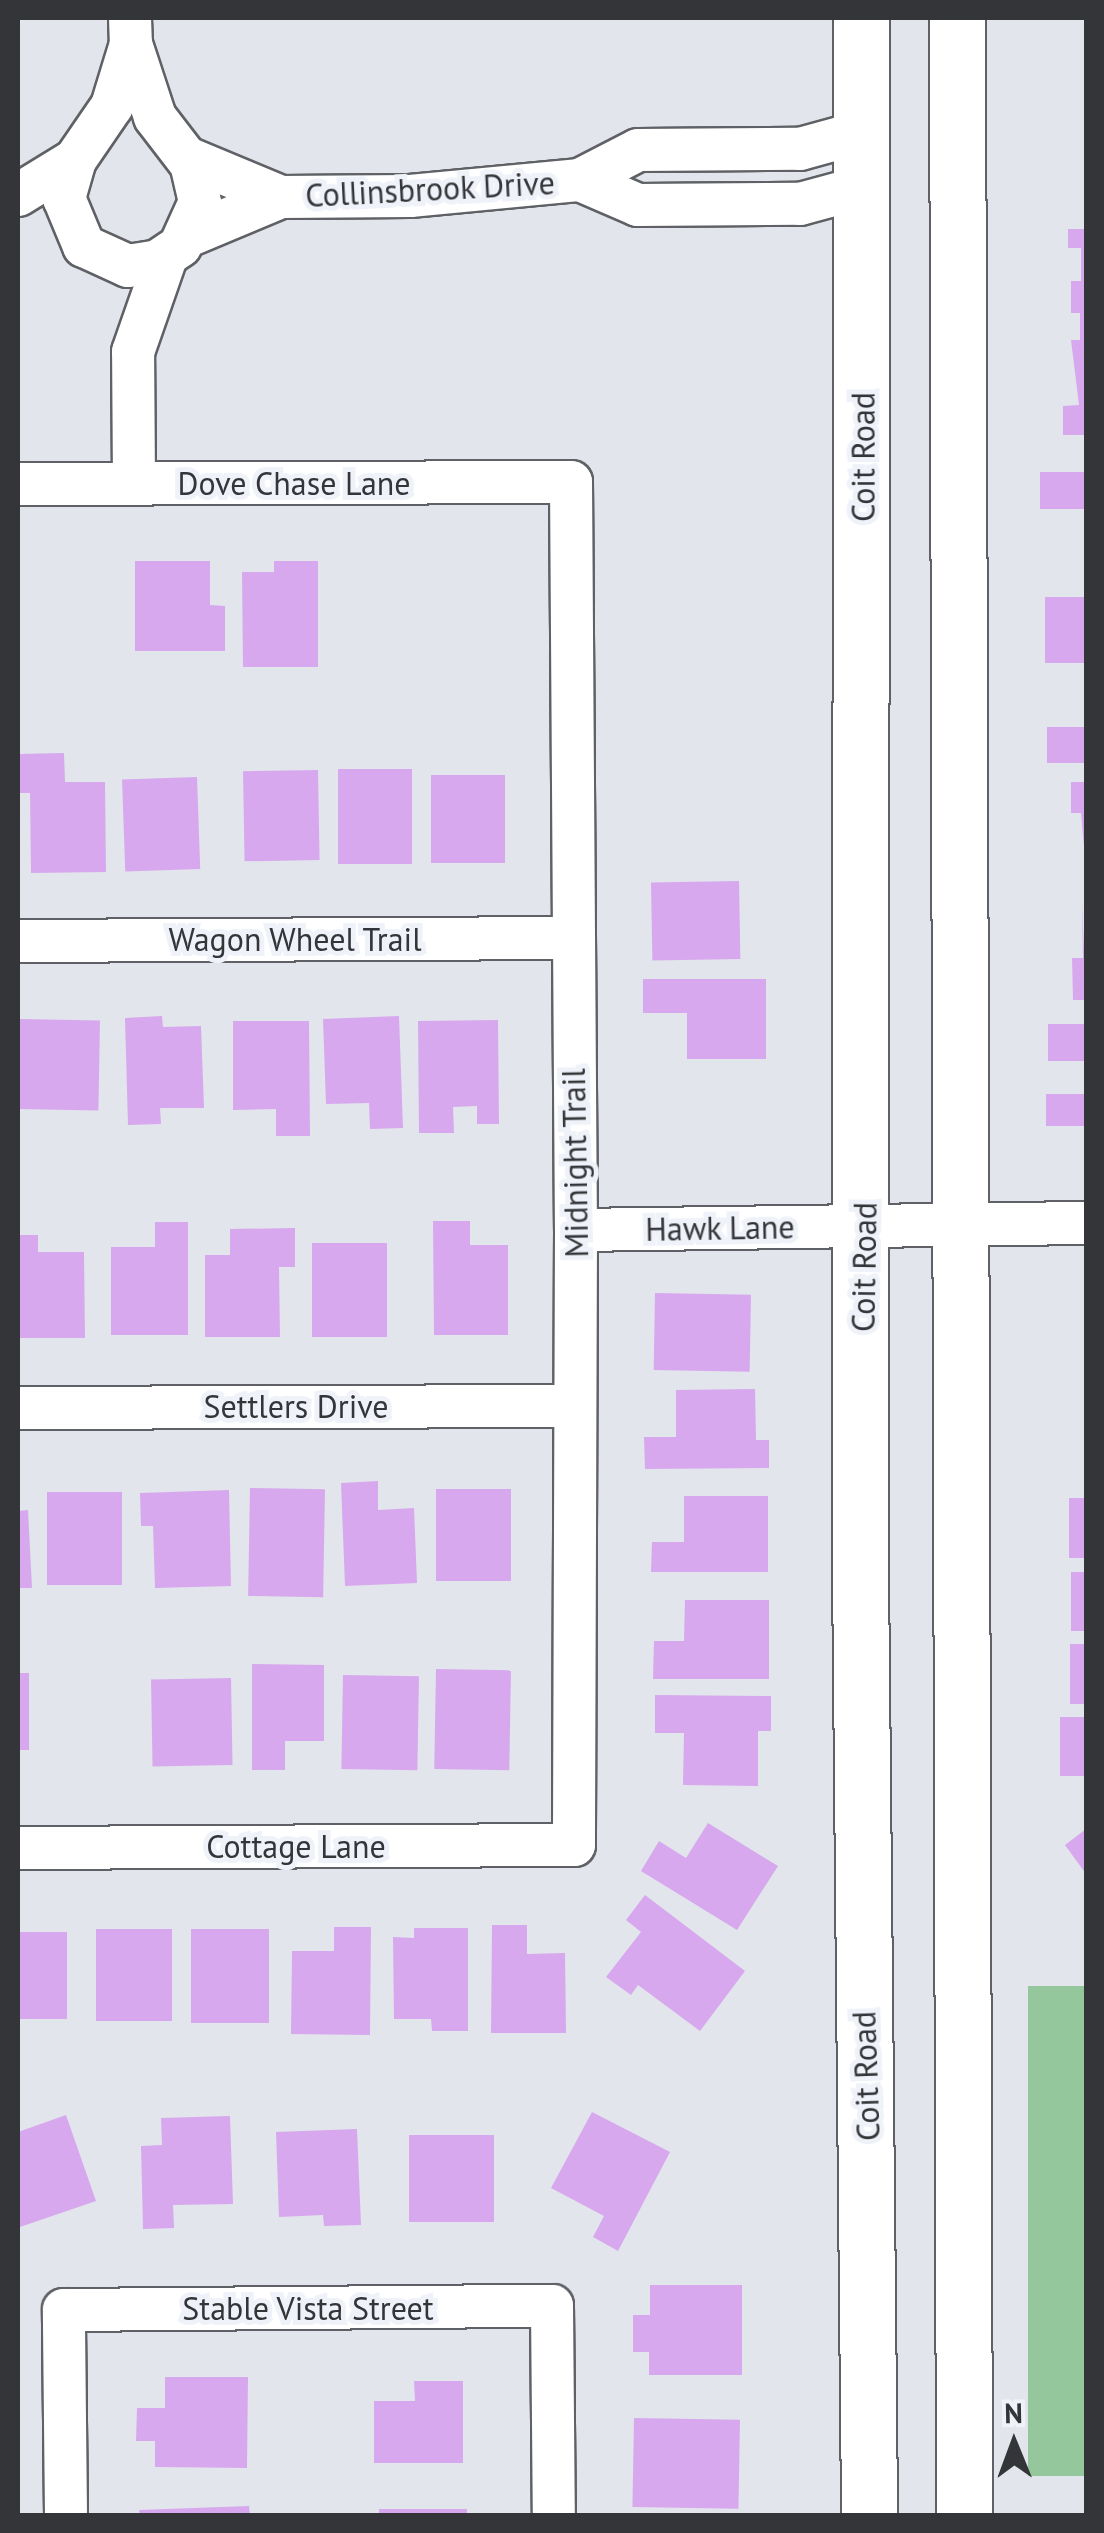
<!DOCTYPE html>
<html>
<head>
<meta charset="utf-8">
<style>
  body { margin:0 }
  #map { position:relative; width:1104px; height:2533px; overflow:hidden; background:#e2e5eb; font-family:"PT Sans",sans-serif }
  div>[style] { position:absolute }
  [style*='--x'] { left:calc(var(--x)*1px); top:calc(var(--y)*1px); width:calc(var(--w)*1px); rotate:calc(var(--a)*1deg) }
  .green>* { inset:0; background:#95c79c; transform-origin:0 0 }
  .building>* { inset:0; background:#d7a8ee; transform-origin:0 0 }
  .roads { filter:drop-shadow(2px 0 #5f6166) drop-shadow(-2px 0 #5f6166) drop-shadow(0 2px #5f6166) drop-shadow(0 -2px #5f6166) }
  .minor>* { height:42px; margin:-21px; padding:0 21px; transform-origin:21px; border-radius:21px; background:#fff }
  .major>* { height:55px; margin:-27.5px; padding:0 27.5px; transform-origin:27.5px; border-radius:27.5px; background:#fff }
  span { translate:-50% -50%; white-space:nowrap; text-align:center; line-height:1.15; -webkit-text-stroke:10px #eff2f8; paint-order:stroke }
  .street-label { font-size:32px; color:#343538 }
  .frame { position:absolute; inset:0; border:20px solid #343538; pointer-events:none }
  .north { position:absolute; left:964px; top:2393px; width:100px; height:100px; -webkit-text-stroke:8px #eff2f8; paint-order:stroke; rotate:359deg; font-size:28px; font-weight:700; line-height:40px; text-align:center; color:#343538 }
  .north::after { content:''; display:block; margin:auto; width:35px; height:45px; background:#343538; clip-path:polygon(50% 0,100% 100%,50% 72%,0 100%) }
</style>
</head>
<body>
<div id="map">
  <div class="green">
    <div style="left:1028px;top:1986px;width:58px;height:490px"></div>
  </div>
  <div class="building">
    <div style="clip-path:polygon(1068px 229px,1086px 229px,1086px 435px,1063px 435px,1063px 406px,1079px 405px,1071px 340px,1080px 340px,1080px 313px,1071px 313px,1071px 281px,1081px 281px,1081px 248px,1068px 248px)"></div>
    <div style="left:1040px;top:472px;width:46px;height:37px"></div>
    <div style="clip-path:polygon(135px 561px,210px 561px,210px 605px,225px 606px,225px 651px,135px 651px)"></div>
    <div style="clip-path:polygon(274px 561px,318px 561px,318px 667px,243px 667px,242px 572px,274px 572px)"></div>
    <div style="left:1045px;top:597px;width:41px;height:66px"></div>
    <div style="left:1086px;top:727px;width:36px;height:39px;rotate:90deg"></div>
    <div style="clip-path:polygon(64px 753px,65px 782px,105px 782px,106px 872px,31px 873px,30px 793px,18px 793px,18px 754px)"></div>
    <div style="left:338px;top:769px;width:74px;height:95px"></div>
    <div style="left:318px;top:770px;width:90px;height:75px;rotate:89deg"></div>
    <div style="left:431px;top:775px;width:74px;height:88px"></div>
    <div style="left:197px;top:777px;width:92px;height:75px;rotate:88deg"></div>
    <div style="clip-path:polygon(1071px 782px,1086px 782px,1086px 869px,1081px 813px,1071px 813px)"></div>
    <div style="left:739px;top:881px;width:78px;height:88px;rotate:89deg"></div>
    <div style="clip-path:polygon(1082px 902px,1086px 1000px,1073px 1000px,1072px 958px,1083px 958px)"></div>
    <div style="clip-path:polygon(643px 979px,766px 979px,766px 1059px,687px 1059px,687px 1013px,643px 1013px)"></div>
    <div style="clip-path:polygon(162px 1016px,163px 1027px,201px 1026px,204px 1108px,160px 1108px,161px 1124px,128px 1125px,125px 1018px)"></div>
    <div style="clip-path:polygon(399px 1016px,403px 1128px,370px 1129px,369px 1103px,326px 1104px,323px 1019px)"></div>
    <div style="left:19px;top:1019px;width:81px;height:90px;rotate:1deg"></div>
    <div style="clip-path:polygon(498px 1020px,499px 1124px,477px 1124px,477px 1106px,453px 1107px,454px 1133px,419px 1133px,418px 1021px)"></div>
    <div style="clip-path:polygon(233px 1021px,309px 1021px,310px 1136px,276px 1136px,276px 1109px,233px 1110px)"></div>
    <div style="left:1086px;top:1024px;width:37px;height:38px;rotate:90deg"></div>
    <div style="left:1046px;top:1094px;width:40px;height:32px"></div>
    <div style="clip-path:polygon(433px 1221px,470px 1221px,470px 1245px,508px 1245px,508px 1335px,434px 1335px)"></div>
    <div style="clip-path:polygon(155px 1222px,188px 1222px,188px 1335px,111px 1335px,111px 1247px,155px 1247px)"></div>
    <div style="clip-path:polygon(295px 1228px,295px 1267px,279px 1267px,280px 1337px,205px 1337px,205px 1255px,230px 1255px,230px 1229px)"></div>
    <div style="clip-path:polygon(18px 1235px,38px 1235px,38px 1252px,84px 1252px,85px 1338px,18px 1338px)"></div>
    <div style="left:312px;top:1243px;width:75px;height:94px"></div>
    <div style="left:655px;top:1293px;width:96px;height:77px;rotate:1deg"></div>
    <div style="clip-path:polygon(755px 1389px,756px 1440px,769px 1440px,769px 1468px,645px 1469px,644px 1437px,676px 1437px,676px 1390px)"></div>
    <div style="clip-path:polygon(378px 1481px,378px 1510px,414px 1508px,417px 1583px,345px 1586px,341px 1483px)"></div>
    <div style="left:250px;top:1488px;width:75px;height:108px;rotate:1deg"></div>
    <div style="left:436px;top:1489px;width:75px;height:92px"></div>
    <div style="clip-path:polygon(229px 1490px,231px 1586px,155px 1588px,153px 1526px,141px 1526px,140px 1493px)"></div>
    <div style="left:47px;top:1492px;width:75px;height:93px"></div>
    <div style="clip-path:polygon(684px 1496px,768px 1496px,768px 1572px,651px 1572px,652px 1542px,684px 1542px)"></div>
    <div style="left:1069px;top:1498px;width:17px;height:60px"></div>
    <div style="clip-path:polygon(28px 1510px,32px 1588px,18px 1588px,18px 1511px)"></div>
    <div style="left:1071px;top:1572px;width:15px;height:59px"></div>
    <div style="clip-path:polygon(685px 1600px,769px 1600px,769px 1679px,653px 1679px,654px 1641px,684px 1641px)"></div>
    <div style="left:1070px;top:1644px;width:16px;height:60px"></div>
    <div style="clip-path:polygon(252px 1664px,324px 1665px,324px 1741px,285px 1741px,285px 1770px,252px 1770px)"></div>
    <div style="left:436px;top:1669px;width:75px;height:100px;rotate:1deg"></div>
    <div style="left:18px;top:1673px;width:11px;height:77px"></div>
    <div style="left:343px;top:1675px;width:76px;height:94px;rotate:1deg"></div>
    <div style="left:231px;top:1678px;width:87px;height:80px;rotate:89deg"></div>
    <div style="clip-path:polygon(655px 1695px,771px 1696px,771px 1731px,758px 1731px,758px 1786px,683px 1785px,684px 1733px,655px 1733px)"></div>
    <div style="left:1060px;top:1717px;width:26px;height:59px"></div>
    <div style="clip-path:polygon(708px 1823px,778px 1866px,737px 1930px,641px 1871px,659px 1841px,686px 1858px)"></div>
    <div style="clip-path:polygon(1086px 1829px,1086px 1874px,1065px 1845px)"></div>
    <div style="clip-path:polygon(645px 1895px,745px 1971px,700px 2031px,638px 1985px,631px 1995px,606px 1977px,641px 1932px,626px 1920px)"></div>
    <div style="clip-path:polygon(492px 1925px,527px 1925px,527px 1954px,565px 1953px,566px 2033px,491px 2033px)"></div>
    <div style="clip-path:polygon(334px 1927px,371px 1927px,370px 2035px,291px 2034px,292px 1951px,334px 1951px)"></div>
    <div style="clip-path:polygon(414px 1928px,468px 1928px,468px 2031px,432px 2031px,431px 2019px,394px 2019px,393px 1937px,414px 1938px)"></div>
    <div style="left:96px;top:1929px;width:76px;height:92px"></div>
    <div style="left:191px;top:1929px;width:78px;height:94px"></div>
    <div style="left:18px;top:1932px;width:49px;height:87px"></div>
    <div style="clip-path:polygon(592px 2112px,670px 2152px,618px 2251px,593px 2237px,604px 2216px,551px 2188px)"></div>
    <div style="clip-path:polygon(66px 2115px,96px 2201px,20px 2227px,18px 2132px)"></div>
    <div style="clip-path:polygon(230px 2116px,233px 2204px,173px 2205px,174px 2228px,143px 2229px,141px 2146px,162px 2145px,161px 2118px)"></div>
    <div style="clip-path:polygon(357px 2129px,361px 2225px,324px 2226px,323px 2215px,279px 2217px,276px 2132px)"></div>
    <div style="left:409px;top:2135px;width:85px;height:87px"></div>
    <div style="clip-path:polygon(650px 2285px,742px 2285px,742px 2375px,649px 2375px,649px 2352px,633px 2352px,633px 2315px,650px 2315px)"></div>
    <div style="clip-path:polygon(165px 2377px,248px 2377px,247px 2468px,155px 2467px,155px 2441px,136px 2441px,137px 2408px,165px 2408px)"></div>
    <div style="clip-path:polygon(414px 2381px,463px 2381px,463px 2463px,374px 2463px,374px 2401px,415px 2401px)"></div>
    <div style="left:634px;top:2418px;width:106px;height:89px;rotate:1deg"></div>
    <div style="clip-path:polygon(249px 2506px,250px 2516px,140px 2516px,139px 2510px)"></div>
    <div style="left:379px;top:2509px;width:88px;height:7px"></div>
  </div>
  <div class="roads">
    <div class="minor">
      <div style="--x:130;--y:18;--w:26;--a:88"></div>
      <div style="--x:131;--y:44;--w:65;--a:107"></div>
      <div style="--x:112;--y:106;--w:65;--a:124.4"></div>
      <div style="--x:75;--y:160;--w:40;--a:106"></div>
      <div style="--x:64;--y:198;--w:52;--a:67.4"></div>
      <div style="--x:84;--y:246;--w:48;--a:24.4"></div>
      <div style="--x:128;--y:266;--w:30;--a:-9"></div>
      <div style="--x:158;--y:261;--w:27;--a:-34"></div>
      <div style="--x:180;--y:246;--w:48;--a:-65.6"></div>
      <div style="--x:200;--y:202;--w:39;--a:-103"></div>
      <div style="--x:191;--y:164;--w:59;--a:-127.5"></div>
      <div style="--x:155;--y:117;--w:77;--a:-108.2"></div>
      <div style="--x:187;--y:158;--w:102;--a:22.5"></div>
      <div style="--x:580;--y:180;--w:63;--a:23.3"></div>
      <div style="--x:638;--y:205;--w:162;--a:-0.4"></div>
      <div style="--x:800;--y:204;--w:65;--a:-15.1"></div>
      <div style="--x:18;--y:195;--w:67;--a:-31.6"></div>
      <div style="--x:188;--y:236;--w:101;--a:-22.8"></div>
      <div style="--x:281;--y:197;--w:129;--a:-0.4"></div>
      <div style="--x:410;--y:196;--w:171;--a:-5.4"></div>
      <div style="--x:580;--y:180;--w:65;--a:-27.3"></div>
      <div style="--x:638;--y:150;--w:162;--a:-0.4"></div>
      <div style="--x:800;--y:149;--w:64;--a:-15.3"></div>
      <div style="--x:134;--y:483;--w:131;--a:-90.4"></div>
      <div style="--x:133;--y:352;--w:101;--a:-70.8"></div>
      <div style="--x:18;--y:484;--w:553;--a:-0.21"></div>
      <div style="--x:571;--y:482;--w:748;--a:89.62"></div>
      <div style="--x:576;--y:1230;--w:615;--a:90.19"></div>
      <div style="--x:574;--y:1845;--w:556;--a:179.69"></div>
      <div style="--x:18;--y:941;--w:554;--a:-0.31"></div>
      <div style="--x:576;--y:1230;--w:510;--a:-0.79"></div>
      <div style="--x:18;--y:1408;--w:557;--a:-0.21"></div>
      <div style="--x:66;--y:2516;--w:206;--a:-90.6"></div>
      <div style="--x:64;--y:2310;--w:488;--a:-0.5"></div>
      <div style="--x:552;--y:2306;--w:210;--a:89.5"></div>
    </div>
    <div class="major">
      <div style="--x:861;--y:18;--w:1553;--a:90.04"></div>
      <div style="--x:860;--y:1571;--w:945;--a:89.45"></div>
      <div style="--x:957;--y:18;--w:2498;--a:89.84"></div>
    </div>
  </div>
  <div class="street-label">
    <span style="left:430px;top:189px;rotate:-3deg">Collinsbrook Drive</span>
    <span style="left:863px;top:457px;rotate:-90deg">Coit Road</span>
    <span style="left:294px;top:483px">Dove Chase Lane</span>
    <span style="left:295px;top:939px">Wagon Wheel Trail</span>
    <span style="left:575px;top:1163px;rotate:-91deg">Midnight Trail</span>
    <span style="left:720px;top:1228px;rotate:-1deg">Hawk Lane</span>
    <span style="left:864px;top:1267px;rotate:-89deg">Coit Road</span>
    <span style="left:296px;top:1406px">Settlers Drive</span>
    <span style="left:296px;top:1846px">Cottage Lane</span>
    <span style="left:866px;top:2076px;rotate:-92deg">Coit Road</span>
    <span style="left:308px;top:2308px">Stable Vista Street</span>
  </div>
  <div class="frame"></div>
  <div class="north">N</div>
</div>
</body>
</html>
